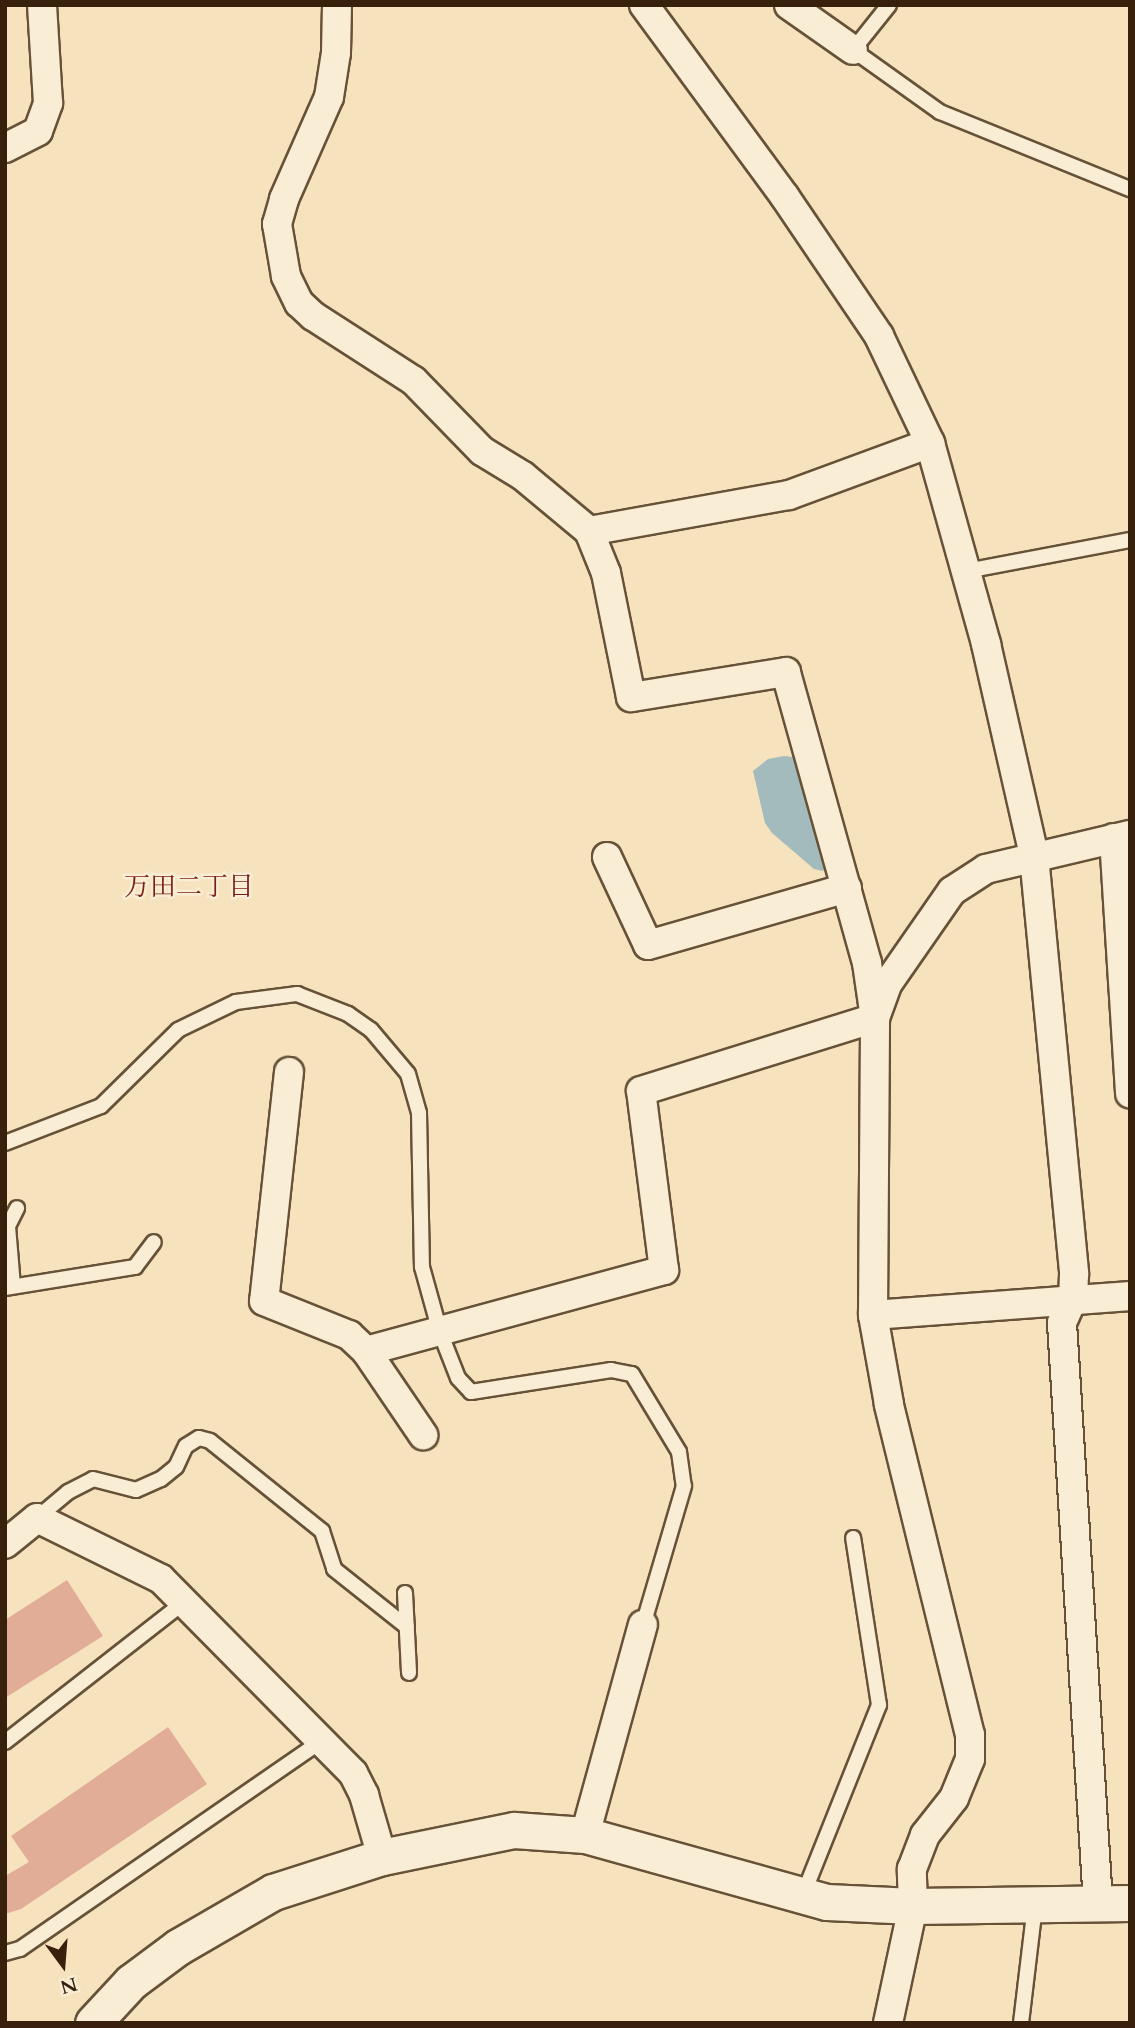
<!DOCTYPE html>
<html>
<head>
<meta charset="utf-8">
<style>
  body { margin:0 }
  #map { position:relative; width:1135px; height:2028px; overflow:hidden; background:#f6e3be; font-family:Cardo,"Noto Serif JP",serif }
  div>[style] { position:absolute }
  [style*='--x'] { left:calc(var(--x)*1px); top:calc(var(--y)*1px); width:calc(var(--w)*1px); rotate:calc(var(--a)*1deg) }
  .water>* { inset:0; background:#a3bbbd }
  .building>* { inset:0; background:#e2ad97 }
  .roads { filter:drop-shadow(2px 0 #675238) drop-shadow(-2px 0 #675238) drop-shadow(0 2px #675238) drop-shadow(0 -2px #675238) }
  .service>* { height:14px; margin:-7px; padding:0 7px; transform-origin:7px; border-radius:7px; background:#f9edd5 }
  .minor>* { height:28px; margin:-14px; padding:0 14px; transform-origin:14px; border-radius:14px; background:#f9edd5 }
  .tertiary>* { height:35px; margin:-17.5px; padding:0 17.5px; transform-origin:17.5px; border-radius:17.5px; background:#f9edd5 }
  span { translate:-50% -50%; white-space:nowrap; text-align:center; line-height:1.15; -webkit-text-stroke:5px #f9edd5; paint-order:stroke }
  .neighbourhood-label { font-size:26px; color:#7a1f14 }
  .frame { position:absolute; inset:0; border:7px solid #37210c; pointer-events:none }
  .north { position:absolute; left:28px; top:1930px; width:70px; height:70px; -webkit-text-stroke:5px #f9edd5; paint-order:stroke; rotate:164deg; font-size:19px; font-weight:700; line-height:28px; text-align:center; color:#37210c }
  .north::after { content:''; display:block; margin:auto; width:24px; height:32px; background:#37210c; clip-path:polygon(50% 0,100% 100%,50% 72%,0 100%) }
</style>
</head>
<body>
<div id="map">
  <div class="water">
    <div style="clip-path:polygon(784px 756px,793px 757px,799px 764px,827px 865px,823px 871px,814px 869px,772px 833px,765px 823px,753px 771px,768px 759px)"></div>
  </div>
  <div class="building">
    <div style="clip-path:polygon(67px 1580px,103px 1636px,5px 1698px,5px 1620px)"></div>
    <div style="clip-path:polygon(168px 1727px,207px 1784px,21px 1909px,5px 1914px,5px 1876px,29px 1862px,11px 1836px)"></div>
  </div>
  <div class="roads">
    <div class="service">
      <div style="--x:889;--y:5;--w:58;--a:128.7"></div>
      <div style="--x:853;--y:50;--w:107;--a:35.5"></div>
      <div style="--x:940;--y:112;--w:205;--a:22.1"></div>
      <div style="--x:966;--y:571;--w:167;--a:-10.7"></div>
      <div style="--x:5;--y:1143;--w:103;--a:-21.1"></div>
      <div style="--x:101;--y:1106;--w:108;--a:-44.6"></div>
      <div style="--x:178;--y:1030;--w:64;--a:-25.8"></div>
      <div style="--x:236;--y:1002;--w:62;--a:-7.5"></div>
      <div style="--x:297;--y:994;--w:55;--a:21.4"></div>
      <div style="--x:348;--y:1014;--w:28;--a:35"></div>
      <div style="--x:371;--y:1030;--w:57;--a:49.9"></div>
      <div style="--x:408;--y:1074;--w:41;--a:74.2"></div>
      <div style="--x:419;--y:1113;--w:154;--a:88.9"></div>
      <div style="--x:422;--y:1267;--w:67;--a:74.5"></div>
      <div style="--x:440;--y:1332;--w:49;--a:68.6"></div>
      <div style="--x:458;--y:1378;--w:19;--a:47"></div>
      <div style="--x:471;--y:1392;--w:142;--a:-8.9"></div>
      <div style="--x:611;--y:1370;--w:21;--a:11"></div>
      <div style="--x:632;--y:1374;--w:91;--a:58.9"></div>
      <div style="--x:679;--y:1452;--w:34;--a:82"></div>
      <div style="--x:684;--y:1486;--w:145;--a:106.4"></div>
      <div style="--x:13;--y:1286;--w:60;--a:-94.8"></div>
      <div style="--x:8;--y:1226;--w:20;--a:-63"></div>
      <div style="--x:5;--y:1288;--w:132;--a:-9.2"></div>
      <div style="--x:135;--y:1267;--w:31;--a:-53"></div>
      <div style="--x:37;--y:1518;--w:40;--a:-40"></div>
      <div style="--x:68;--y:1492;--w:28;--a:-27"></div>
      <div style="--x:93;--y:1479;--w:44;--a:14.3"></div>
      <div style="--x:136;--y:1490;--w:27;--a:-24"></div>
      <div style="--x:161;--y:1479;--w:19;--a:-39"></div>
      <div style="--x:176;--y:1467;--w:23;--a:-65"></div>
      <div style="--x:186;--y:1446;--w:15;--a:-32"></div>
      <div style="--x:199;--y:1438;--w:11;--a:15"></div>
      <div style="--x:210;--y:1441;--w:144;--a:38.8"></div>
      <div style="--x:322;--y:1531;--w:40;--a:72"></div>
      <div style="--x:334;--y:1569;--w:93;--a:38.5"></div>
      <div style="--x:405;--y:1593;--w:80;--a:87.1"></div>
      <div style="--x:5;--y:1742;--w:227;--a:-38"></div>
      <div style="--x:803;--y:1895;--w:205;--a:-68.2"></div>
      <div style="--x:879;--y:1705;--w:169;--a:-98.8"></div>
      <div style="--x:5;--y:1953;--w:16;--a:-15"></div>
      <div style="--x:20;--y:1949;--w:367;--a:-34.6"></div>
      <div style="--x:1021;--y:2023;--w:119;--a:-83.2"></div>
    </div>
    <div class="minor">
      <div style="--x:644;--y:5;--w:238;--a:53.7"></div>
      <div style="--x:785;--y:197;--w:168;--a:55.9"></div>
      <div style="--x:879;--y:336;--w:119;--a:64.5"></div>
      <div style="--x:930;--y:443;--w:209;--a:74.4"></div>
      <div style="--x:986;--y:644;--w:217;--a:77.2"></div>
      <div style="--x:1034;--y:856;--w:420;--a:84.5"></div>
      <div style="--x:1074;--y:1274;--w:24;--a:92"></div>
      <div style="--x:1073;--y:1298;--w:27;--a:114"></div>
      <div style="--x:1062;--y:1323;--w:582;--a:86.45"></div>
      <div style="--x:789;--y:5;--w:78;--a:35.1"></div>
      <div style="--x:5;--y:148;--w:37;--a:-27"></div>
      <div style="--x:38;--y:131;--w:30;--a:-70"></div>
      <div style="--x:48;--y:103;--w:98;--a:-93.5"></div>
      <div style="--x:589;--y:531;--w:203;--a:-10.2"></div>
      <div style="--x:789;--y:495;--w:150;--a:-20.2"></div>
      <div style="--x:1114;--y:838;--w:256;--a:86.4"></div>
      <div style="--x:607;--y:857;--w:97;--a:65"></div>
      <div style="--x:648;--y:945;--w:207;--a:-16"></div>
      <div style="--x:289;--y:1072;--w:230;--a:96.2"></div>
      <div style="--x:264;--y:1301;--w:92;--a:21.8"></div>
      <div style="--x:349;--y:1335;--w:23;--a:43"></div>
      <div style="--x:366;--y:1351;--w:309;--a:-15.2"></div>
      <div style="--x:664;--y:1270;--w:180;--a:-97.3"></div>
      <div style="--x:641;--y:1091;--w:245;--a:-17.3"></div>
      <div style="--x:875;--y:1018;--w:56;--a:-98.3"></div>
      <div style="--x:867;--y:963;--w:302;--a:-105.6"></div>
      <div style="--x:786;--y:672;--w:157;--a:170.8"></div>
      <div style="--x:631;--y:697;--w:126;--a:-101.4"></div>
      <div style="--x:606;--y:573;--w:45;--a:-112"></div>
      <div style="--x:589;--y:531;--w:86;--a:-140.2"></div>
      <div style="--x:523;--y:476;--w:48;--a:-148.6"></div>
      <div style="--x:482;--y:451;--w:98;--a:-134.2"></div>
      <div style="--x:414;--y:381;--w:120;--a:-147.2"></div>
      <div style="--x:313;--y:316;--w:19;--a:-137"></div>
      <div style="--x:299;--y:303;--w:30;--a:-116"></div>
      <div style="--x:286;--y:276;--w:53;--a:-99.8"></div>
      <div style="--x:277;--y:224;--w:26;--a:-74"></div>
      <div style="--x:284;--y:199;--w:111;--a:-66.2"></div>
      <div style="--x:329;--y:97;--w:45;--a:-81"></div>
      <div style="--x:336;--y:53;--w:48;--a:-88.8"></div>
      <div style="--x:873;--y:1315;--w:258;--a:-4.2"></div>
      <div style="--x:366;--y:1351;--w:102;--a:55.8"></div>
      <div style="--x:5;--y:1544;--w:41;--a:-39.1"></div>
      <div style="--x:37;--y:1518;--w:138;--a:26.2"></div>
      <div style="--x:161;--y:1579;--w:273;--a:45.3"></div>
      <div style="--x:353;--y:1773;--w:25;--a:63"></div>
      <div style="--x:364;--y:1795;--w:65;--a:73.8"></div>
      <div style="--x:585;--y:1835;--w:218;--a:-74.6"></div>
      <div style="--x:888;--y:2023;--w:120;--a:-77.9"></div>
      <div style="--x:913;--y:1906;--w:37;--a:-92"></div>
      <div style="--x:912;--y:1869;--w:36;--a:-69"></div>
      <div style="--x:925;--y:1835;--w:47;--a:-51.9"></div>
      <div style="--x:954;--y:1798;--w:42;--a:-67.7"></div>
      <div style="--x:970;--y:1759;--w:24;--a:-90"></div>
      <div style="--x:970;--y:1735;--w:341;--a:-103.8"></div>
      <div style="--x:889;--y:1404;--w:90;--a:-100.2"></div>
      <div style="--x:873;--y:1315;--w:297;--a:-89.6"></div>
      <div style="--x:875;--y:1018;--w:37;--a:-70"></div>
      <div style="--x:888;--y:983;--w:112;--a:-55.2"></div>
      <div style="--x:952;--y:891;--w:40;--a:-32.9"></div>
      <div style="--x:986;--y:869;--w:148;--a:-13.3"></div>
    </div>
    <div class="tertiary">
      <div style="--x:93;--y:2023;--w:56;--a:-47.2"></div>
      <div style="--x:131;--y:1982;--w:59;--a:-36.7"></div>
      <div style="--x:178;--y:1947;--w:110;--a:-30.1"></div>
      <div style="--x:273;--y:1892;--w:114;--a:-17.8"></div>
      <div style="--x:382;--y:1857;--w:135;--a:-11.6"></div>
      <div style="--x:514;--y:1830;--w:71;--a:4"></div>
      <div style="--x:585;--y:1835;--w:251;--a:15.5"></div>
      <div style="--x:827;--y:1902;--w:86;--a:2.7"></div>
      <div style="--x:913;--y:1906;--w:217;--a:-0.8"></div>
    </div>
  </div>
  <div class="neighbourhood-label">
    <span style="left:189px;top:887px">万田二丁目</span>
  </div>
  <div class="frame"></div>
  <div class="north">N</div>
</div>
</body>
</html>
